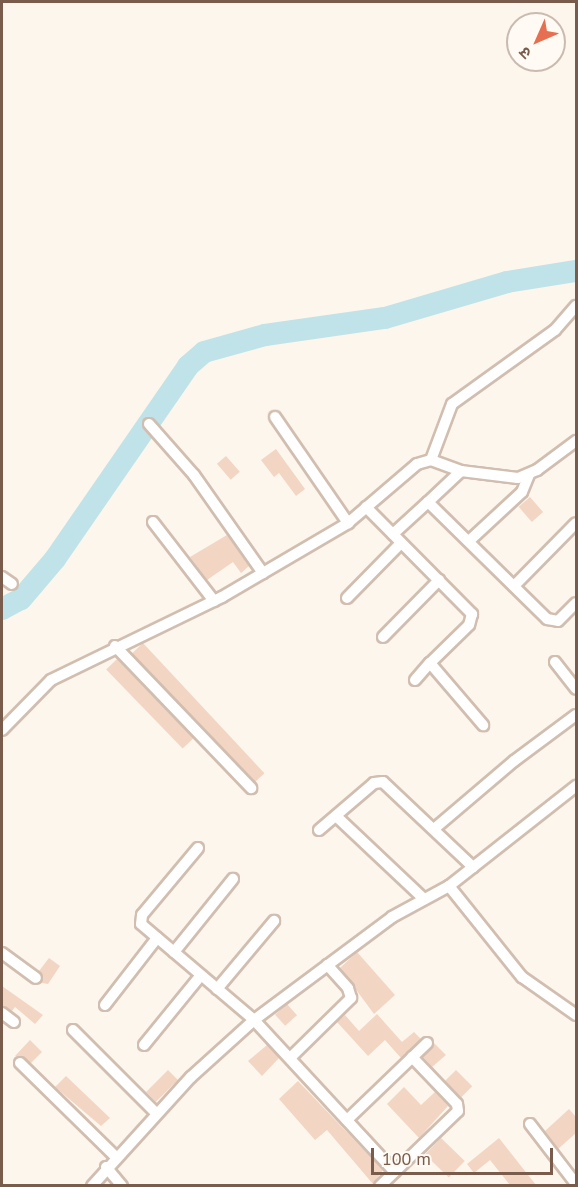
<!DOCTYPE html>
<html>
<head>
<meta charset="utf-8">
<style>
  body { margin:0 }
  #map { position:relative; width:578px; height:1187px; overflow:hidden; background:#fdf6ec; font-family:"PT Sans","Noto Sans Devanagari",sans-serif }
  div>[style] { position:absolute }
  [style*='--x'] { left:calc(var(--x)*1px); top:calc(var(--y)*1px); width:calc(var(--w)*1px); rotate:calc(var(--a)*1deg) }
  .river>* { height:22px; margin:-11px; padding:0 11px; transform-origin:11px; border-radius:11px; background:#bfe3e8 }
  .building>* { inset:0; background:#f3d5c3; transform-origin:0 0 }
  .roads { filter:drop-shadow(2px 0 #d1beb0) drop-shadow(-2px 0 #d1beb0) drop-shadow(0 2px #d1beb0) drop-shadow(0 -2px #d1beb0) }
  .minor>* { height:10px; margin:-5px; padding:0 5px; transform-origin:5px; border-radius:5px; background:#fff }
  span { translate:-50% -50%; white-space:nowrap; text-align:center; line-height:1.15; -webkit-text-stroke:5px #fffaf3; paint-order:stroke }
  .frame { position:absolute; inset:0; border:3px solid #7a5c4d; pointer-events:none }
  .north { position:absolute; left:506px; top:12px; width:60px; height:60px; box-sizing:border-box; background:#fffaf3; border:2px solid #cabbb1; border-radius:50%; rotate:225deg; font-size:16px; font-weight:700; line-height:24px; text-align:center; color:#7a5c4d }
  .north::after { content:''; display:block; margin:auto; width:21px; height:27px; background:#e76f51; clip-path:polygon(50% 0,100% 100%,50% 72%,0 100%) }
  .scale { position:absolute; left:371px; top:1148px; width:182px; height:27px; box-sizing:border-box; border:3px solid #7a5c4d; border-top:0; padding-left:8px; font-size:18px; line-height:21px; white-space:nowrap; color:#7a5c4d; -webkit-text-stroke:4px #fffaf3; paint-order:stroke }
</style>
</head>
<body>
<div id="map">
  <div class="river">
    <div style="--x:2;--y:609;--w:21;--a:-28"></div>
    <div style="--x:21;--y:599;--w:52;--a:-49.6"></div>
    <div style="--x:55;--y:559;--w:234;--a:-55.4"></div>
    <div style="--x:188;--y:366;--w:21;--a:-41"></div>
    <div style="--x:204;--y:352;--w:63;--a:-15.6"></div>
    <div style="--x:265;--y:335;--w:121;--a:-8.1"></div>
    <div style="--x:385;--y:318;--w:127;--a:-16.4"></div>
    <div style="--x:507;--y:282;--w:70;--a:-9.1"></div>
  </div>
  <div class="building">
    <div style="clip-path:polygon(276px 449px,305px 489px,296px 496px,279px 473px,274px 477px,261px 460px)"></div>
    <div style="left:226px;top:456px;width:21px;height:12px;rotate:49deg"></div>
    <div style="left:530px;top:497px;width:20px;height:15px;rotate:49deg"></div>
    <div style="clip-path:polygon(227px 535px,249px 566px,241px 573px,233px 562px,207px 580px,190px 557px)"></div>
    <div style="left:143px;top:643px;width:178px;height:16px;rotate:47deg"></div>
    <div style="left:117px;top:659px;width:110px;height:15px;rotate:46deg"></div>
    <div style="clip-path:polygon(357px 952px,395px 995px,374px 1014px,340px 968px)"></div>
    <div style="clip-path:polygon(49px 958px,60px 966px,48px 984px,42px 983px,39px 971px)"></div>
    <div style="clip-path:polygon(2px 986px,43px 1015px,35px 1024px,15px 1007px,12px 1011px,2px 1006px)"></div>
    <div style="left:287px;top:1004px;width:15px;height:16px;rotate:48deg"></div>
    <div style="clip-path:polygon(377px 1014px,402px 1042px,414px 1032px,421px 1039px,401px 1058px,385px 1040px,368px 1056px,337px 1022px,345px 1015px,359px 1031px)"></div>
    <div style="clip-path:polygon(30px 1040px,42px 1052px,31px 1063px,15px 1056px)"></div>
    <div style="clip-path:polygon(434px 1043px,446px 1055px,432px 1067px,423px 1057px)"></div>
    <div style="clip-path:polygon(267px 1045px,279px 1058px,262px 1076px,248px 1061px)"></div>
    <div style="left:168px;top:1070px;width:14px;height:31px;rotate:45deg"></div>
    <div style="left:456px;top:1070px;width:23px;height:16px;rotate:45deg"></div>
    <div style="clip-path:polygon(66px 1076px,110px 1118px,101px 1126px,55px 1087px)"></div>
    <div style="clip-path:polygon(298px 1081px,383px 1170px,373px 1184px,327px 1130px,315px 1140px,279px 1099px)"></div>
    <div style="clip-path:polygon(404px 1087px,421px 1105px,435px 1092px,448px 1106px,419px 1138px,387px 1104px)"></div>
    <div style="clip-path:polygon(569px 1109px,576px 1117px,576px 1133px,558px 1149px,545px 1131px)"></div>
    <div style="left:441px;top:1138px;width:33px;height:23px;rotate:44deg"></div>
    <div style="clip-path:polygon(499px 1138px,536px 1185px,510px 1185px,490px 1160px,474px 1173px,467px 1164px)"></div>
  </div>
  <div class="roads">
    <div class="minor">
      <div style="--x:275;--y:417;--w:129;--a:55.4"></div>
      <div style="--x:149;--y:424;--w:68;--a:48.6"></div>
      <div style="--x:194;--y:475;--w:120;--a:54.9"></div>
      <div style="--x:431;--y:460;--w:60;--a:-69.4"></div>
      <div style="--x:452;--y:404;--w:127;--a:-35.7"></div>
      <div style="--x:555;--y:330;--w:32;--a:-49"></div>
      <div style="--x:461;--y:471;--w:45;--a:136.8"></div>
      <div style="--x:428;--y:502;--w:167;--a:44.5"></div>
      <div style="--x:547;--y:619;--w:11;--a:10"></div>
      <div style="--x:558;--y:621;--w:25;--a:-45"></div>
      <div style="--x:366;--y:507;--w:151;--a:45.3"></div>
      <div style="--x:472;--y:614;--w:11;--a:105"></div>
      <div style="--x:469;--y:625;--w:54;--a:135.7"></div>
      <div style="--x:153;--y:522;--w:100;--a:52.3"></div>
      <div style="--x:393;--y:534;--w:47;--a:-42.4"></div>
      <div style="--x:469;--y:541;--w:72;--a:-42.8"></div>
      <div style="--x:522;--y:492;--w:18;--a:-68"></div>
      <div style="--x:2;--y:577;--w:12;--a:35"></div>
      <div style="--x:514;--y:586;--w:88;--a:-45.5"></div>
      <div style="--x:347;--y:598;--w:77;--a:-45.5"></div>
      <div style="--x:383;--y:637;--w:80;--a:-45.5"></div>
      <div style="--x:115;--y:646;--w:197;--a:46.2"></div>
      <div style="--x:555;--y:662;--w:34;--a:52"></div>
      <div style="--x:415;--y:680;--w:23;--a:-49"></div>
      <div style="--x:430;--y:663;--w:82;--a:49.5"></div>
      <div style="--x:2;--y:730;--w:70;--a:-45.6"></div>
      <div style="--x:51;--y:680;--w:190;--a:-25.9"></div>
      <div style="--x:222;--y:597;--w:146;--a:-30.4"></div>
      <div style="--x:348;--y:523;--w:91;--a:-40.5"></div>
      <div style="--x:417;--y:464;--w:15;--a:-16"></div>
      <div style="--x:431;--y:460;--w:32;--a:20"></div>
      <div style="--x:461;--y:471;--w:57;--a:7"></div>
      <div style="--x:518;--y:478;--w:21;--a:-23"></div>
      <div style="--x:537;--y:470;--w:49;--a:-36.6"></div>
      <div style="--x:336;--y:816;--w:120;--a:43.3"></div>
      <div style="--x:434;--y:829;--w:105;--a:-40.4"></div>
      <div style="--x:514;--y:761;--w:77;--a:-36.6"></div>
      <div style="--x:319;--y:830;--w:72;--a:-40.5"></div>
      <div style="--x:374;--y:783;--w:9;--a:-6"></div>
      <div style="--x:383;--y:782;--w:124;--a:43.4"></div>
      <div style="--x:198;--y:848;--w:87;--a:129.9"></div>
      <div style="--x:142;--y:915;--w:9;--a:96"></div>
      <div style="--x:141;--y:924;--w:148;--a:40.3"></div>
      <div style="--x:254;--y:1020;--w:207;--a:47.2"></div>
      <div style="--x:449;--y:886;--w:117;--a:51.3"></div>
      <div style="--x:522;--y:977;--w:66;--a:35.1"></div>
      <div style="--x:174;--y:952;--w:94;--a:-51.1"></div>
      <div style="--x:2;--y:953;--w:42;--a:36.3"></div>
      <div style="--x:217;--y:989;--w:89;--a:-50"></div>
      <div style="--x:105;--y:1005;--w:85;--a:-52.2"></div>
      <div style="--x:2;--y:1013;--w:15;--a:37"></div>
      <div style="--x:73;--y:1030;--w:117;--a:45"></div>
      <div style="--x:144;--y:1045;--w:90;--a:-50.8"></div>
      <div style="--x:290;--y:1058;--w:86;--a:-44.5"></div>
      <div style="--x:351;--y:998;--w:10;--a:-107"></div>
      <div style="--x:348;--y:988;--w:31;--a:-132"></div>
      <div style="--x:20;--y:1063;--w:133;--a:44.4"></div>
      <div style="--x:347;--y:1120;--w:111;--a:-43.9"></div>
      <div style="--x:530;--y:1124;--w:76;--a:52.5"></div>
      <div style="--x:106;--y:1167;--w:25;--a:50"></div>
      <div style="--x:92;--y:1186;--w:147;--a:-47.8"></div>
      <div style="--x:191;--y:1077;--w:85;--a:-42.1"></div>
      <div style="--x:254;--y:1020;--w:172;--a:-36.7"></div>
      <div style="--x:392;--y:917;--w:65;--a:-28.5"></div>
      <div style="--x:449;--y:886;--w:162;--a:-38.2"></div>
      <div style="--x:380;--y:1186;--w:108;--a:-43.9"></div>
      <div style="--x:458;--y:1111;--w:7;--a:-98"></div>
      <div style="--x:457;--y:1104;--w:65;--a:-133.8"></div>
    </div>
  </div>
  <div class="frame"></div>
  <div class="north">उ</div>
  <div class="scale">100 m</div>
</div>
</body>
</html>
